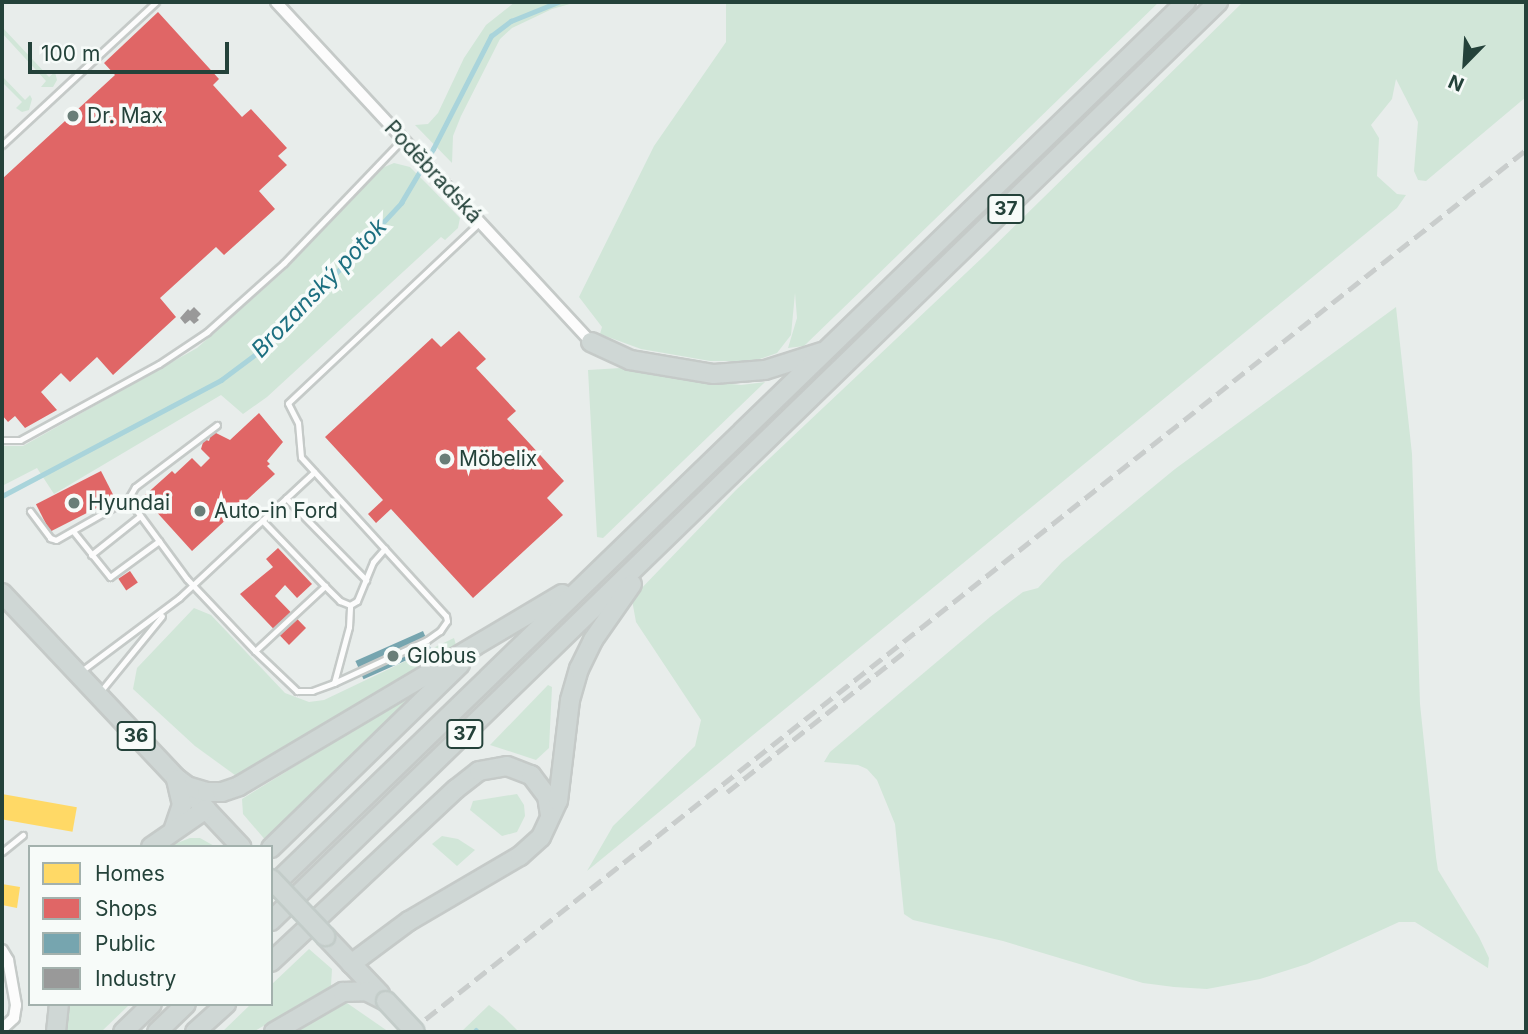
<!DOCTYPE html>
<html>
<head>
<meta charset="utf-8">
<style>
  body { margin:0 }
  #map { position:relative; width:1528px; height:1034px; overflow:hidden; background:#e8edeb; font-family:Inter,sans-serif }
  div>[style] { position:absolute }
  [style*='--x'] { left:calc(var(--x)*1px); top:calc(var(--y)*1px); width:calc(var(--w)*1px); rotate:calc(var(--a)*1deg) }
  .green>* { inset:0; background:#d1e6d8 }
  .homes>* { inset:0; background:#ffd966; transform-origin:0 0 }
  .shops>* { inset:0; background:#e06666; transform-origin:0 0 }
  .public>* { inset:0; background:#76a5af; transform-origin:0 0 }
  .industry>* { inset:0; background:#999 }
  .stream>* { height:4.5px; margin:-2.25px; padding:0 2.25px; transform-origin:2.25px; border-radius:2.25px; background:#a9d4db }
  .roads { filter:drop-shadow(2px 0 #c5cac8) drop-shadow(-2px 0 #c5cac8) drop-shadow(0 2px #c5cac8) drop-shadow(0 -2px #c5cac8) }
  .lane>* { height:5px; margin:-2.5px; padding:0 2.5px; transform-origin:2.5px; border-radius:2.5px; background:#fcfcfc }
  .street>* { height:10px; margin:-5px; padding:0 5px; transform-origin:5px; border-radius:5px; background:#fcfcfc }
  .primary>* { height:18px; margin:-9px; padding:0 9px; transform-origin:9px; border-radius:9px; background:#cfd7d5 }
  .rail>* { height:4.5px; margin-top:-2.25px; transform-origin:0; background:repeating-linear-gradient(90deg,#c9cdcc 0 14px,transparent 0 21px) }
  .bridges { filter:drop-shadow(2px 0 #c3ccc9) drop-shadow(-2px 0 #c3ccc9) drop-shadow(0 2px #c3ccc9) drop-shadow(0 -2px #c3ccc9) }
  .primary-bridge>* { height:18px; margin:-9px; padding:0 9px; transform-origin:9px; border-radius:9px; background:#cfd7d5 }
  .dots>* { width:19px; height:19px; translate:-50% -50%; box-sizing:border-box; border:4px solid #f7fbf9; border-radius:50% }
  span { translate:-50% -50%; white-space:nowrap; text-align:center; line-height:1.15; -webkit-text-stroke:7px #f7fbf9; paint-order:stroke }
  .shield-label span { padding:2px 5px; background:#f7fbf9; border:2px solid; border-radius:5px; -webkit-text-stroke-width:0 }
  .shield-label { font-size:19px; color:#24423a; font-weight:700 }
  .poi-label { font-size:21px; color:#24423a }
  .left { translate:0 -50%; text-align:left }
  .street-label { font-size:21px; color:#24423a }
  .water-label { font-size:23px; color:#1c6f80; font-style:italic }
  .frame { position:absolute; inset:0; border:4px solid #24423a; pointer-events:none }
  .legend { position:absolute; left:28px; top:845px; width:245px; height:161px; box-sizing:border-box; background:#f7fbf9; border:2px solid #a3b1ad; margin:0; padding:9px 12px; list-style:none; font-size:21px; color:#24423a }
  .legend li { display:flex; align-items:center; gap:14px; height:35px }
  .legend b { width:35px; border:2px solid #a3b1ad }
  .north { position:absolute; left:1430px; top:28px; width:70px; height:70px; -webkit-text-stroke:5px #f7fbf9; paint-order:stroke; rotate:204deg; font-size:19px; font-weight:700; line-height:28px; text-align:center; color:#24423a }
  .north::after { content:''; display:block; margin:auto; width:24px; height:32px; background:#24423a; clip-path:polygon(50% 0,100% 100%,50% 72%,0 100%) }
  .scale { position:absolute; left:28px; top:42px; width:201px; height:32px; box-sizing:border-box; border:4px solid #24423a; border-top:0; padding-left:9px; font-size:21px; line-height:24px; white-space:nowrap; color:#24423a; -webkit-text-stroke:5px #f7fbf9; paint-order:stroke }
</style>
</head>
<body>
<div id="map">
  <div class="green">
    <div style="clip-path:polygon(515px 2px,577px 2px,552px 9px,512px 28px,500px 39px,461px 116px,453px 136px,452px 163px,415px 125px,428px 124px,438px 113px,464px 58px,486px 25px)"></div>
    <div style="clip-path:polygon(726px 2px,1159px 2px,804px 346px,788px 348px,797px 318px,795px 293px,791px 335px,777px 353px,754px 361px,710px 361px,641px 349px,600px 334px,602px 327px,579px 297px,654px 146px,726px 42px)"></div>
    <div style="clip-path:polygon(1243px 2px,1526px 2px,1526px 97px,1426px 181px,1418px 180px,1414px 171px,1418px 122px,1396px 79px,1392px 99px,1371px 125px,1379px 138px,1377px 176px,1397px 194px,1406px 195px,1397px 208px,587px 871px,613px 826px,695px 746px,701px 720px,636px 622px,632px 600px,637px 593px,736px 490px,984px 256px)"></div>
    <div style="clip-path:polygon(2px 27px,49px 77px,55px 72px,57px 80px,53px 87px,41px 87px,46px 81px,2px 33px)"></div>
    <div style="clip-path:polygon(2px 76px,25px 100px,30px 95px,32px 99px,29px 110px,22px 112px,16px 108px,22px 102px,2px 82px)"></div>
    <div style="clip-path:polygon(394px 163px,410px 167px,431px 188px,460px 218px,458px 228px,445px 240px,441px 237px,267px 397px,243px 414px,221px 395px,54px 494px,37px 468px,2px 486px,2px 446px,23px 446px,197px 348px,284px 271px,382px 168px)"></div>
    <div style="clip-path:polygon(1396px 307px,1412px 454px,1420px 704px,1436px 857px,1438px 870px,1479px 937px,1489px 958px,1488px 968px,1415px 922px,1399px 922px,1307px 964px,1260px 979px,1207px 989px,1174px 987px,1143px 983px,1003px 941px,913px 920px,904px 914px,895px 824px,877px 780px,867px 769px,858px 765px,824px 762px,830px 752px,990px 617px,1023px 592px,1038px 588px,1062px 562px,1175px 469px)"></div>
    <div style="clip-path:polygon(621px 368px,711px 382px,741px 385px,765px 382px,603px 538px,597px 537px,588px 370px)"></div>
    <div style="clip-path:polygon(194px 608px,211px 615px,285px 693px,309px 702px,324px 700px,454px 638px,456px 645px,454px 651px,239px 778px,195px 746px,133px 689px,137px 668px)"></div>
    <div style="clip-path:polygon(434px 680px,267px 842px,243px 814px,242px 799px)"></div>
    <div style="clip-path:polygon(548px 685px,552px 687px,549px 748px,536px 760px,490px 745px)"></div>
    <div style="clip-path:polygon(517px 794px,524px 805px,525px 816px,517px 832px,502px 836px,470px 810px,473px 801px)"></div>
    <div style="clip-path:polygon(442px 836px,458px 839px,475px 850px,457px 866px,432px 844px)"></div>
    <div style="clip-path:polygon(190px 838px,200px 838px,216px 847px,167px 847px)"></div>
    <div style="clip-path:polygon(309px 949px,332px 969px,331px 986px,253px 1032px,222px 1032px,251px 1004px,271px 1004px,271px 985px)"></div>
    <div style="clip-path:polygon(347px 1003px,389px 1032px,290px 1032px,334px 1006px)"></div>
    <div style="clip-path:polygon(67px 1004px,130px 1004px,101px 1032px,64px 1032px)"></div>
    <div style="clip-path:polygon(489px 1005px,503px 1016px,519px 1032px,461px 1032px)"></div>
  </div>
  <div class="homes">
    <div style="left:2px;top:794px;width:76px;height:25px;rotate:10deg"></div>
    <div style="clip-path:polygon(2px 884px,20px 887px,17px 908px,2px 905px)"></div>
  </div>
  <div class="shops">
    <div style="clip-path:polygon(158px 12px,219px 79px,213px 85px,242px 117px,251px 109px,287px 148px,278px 156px,287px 165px,259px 191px,275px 209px,224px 255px,216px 247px,160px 298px,176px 317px,113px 375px,97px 357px,70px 382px,61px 373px,41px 392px,57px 410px,25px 428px,15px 416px,8px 422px,2px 415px,2px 179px,115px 75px,104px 63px)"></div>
    <div style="clip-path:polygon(459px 331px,486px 359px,476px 368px,516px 411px,507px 419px,564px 481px,547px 498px,563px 515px,473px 598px,391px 509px,376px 523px,368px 514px,383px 500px,325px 437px,432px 338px,441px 347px)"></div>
    <div style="clip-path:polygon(259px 413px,283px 442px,267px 461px,270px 464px,267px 466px,275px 474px,238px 508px,236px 504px,227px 512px,230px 516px,192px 551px,143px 497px,172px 471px,175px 474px,192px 458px,201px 467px,210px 458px,201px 449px,204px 439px,209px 441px,212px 431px,230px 440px)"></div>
    <div style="left:101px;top:471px;width:31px;height:73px;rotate:63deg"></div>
    <div style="clip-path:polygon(278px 548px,312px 584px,297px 598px,285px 585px,275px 596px,306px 628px,289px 645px,240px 594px,273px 567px,266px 559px)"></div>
    <div style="left:130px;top:571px;width:14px;height:14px;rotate:56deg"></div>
  </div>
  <div class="public">
    <div style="left:423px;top:631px;width:20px;height:74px;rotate:66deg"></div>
  </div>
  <div class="industry">
    <div style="clip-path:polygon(194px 307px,201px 314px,197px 318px,199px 320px,194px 324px,190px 320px,185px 324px,180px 318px,188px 309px,190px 311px)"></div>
  </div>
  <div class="stream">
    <div style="--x:2;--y:496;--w:248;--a:-27.9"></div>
    <div style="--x:221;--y:380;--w:64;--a:-36.7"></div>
    <div style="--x:272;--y:342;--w:190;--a:-47.1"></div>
    <div style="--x:401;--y:203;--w:63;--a:-59.3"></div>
    <div style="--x:433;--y:149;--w:127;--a:-62.8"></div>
    <div style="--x:491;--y:36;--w:25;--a:-37"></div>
    <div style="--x:511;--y:21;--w:51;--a:-22"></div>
    <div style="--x:476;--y:1030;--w:3;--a:45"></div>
  </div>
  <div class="roads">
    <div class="lane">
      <div style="--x:2;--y:145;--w:210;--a:-42.9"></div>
      <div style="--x:217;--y:425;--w:103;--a:142.9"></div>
      <div style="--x:135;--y:487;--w:14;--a:120"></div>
      <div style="--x:128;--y:499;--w:99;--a:53.6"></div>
      <div style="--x:187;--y:579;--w:99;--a:46.6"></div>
      <div style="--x:255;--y:651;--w:96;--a:-42.9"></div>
      <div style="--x:325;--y:586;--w:91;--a:-133.7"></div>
      <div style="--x:2;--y:440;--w:18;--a:0"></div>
      <div style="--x:20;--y:440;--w:158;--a:-28.7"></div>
      <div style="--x:159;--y:364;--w:58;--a:-33.7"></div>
      <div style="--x:207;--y:332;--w:103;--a:-41.9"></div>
      <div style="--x:284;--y:263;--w:172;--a:-46.2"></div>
      <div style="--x:286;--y:498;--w:115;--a:45.7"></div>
      <div style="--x:30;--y:511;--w:34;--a:53"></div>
      <div style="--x:50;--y:538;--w:6;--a:18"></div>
      <div style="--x:56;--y:540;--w:83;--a:-29.7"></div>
      <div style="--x:73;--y:531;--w:59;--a:51.2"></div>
      <div style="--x:110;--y:577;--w:61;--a:-36.3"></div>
      <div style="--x:91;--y:555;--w:63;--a:-38.5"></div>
      <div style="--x:350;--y:605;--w:8;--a:-30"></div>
      <div style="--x:357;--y:601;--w:42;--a:-67.7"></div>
      <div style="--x:373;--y:562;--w:18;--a:-49"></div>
      <div style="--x:255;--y:651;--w:58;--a:43.6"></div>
      <div style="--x:297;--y:691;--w:15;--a:0"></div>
      <div style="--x:312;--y:691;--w:23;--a:-20"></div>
      <div style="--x:334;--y:683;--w:58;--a:-75"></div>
      <div style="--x:349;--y:627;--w:22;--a:-87"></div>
      <div style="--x:350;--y:605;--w:11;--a:-158"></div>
      <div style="--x:340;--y:601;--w:21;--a:-135"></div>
      <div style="--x:80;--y:672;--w:124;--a:-36.8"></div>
      <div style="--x:179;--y:598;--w:185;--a:-43"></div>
      <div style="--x:334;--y:683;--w:102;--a:-24.8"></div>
      <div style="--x:427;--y:640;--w:16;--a:-35"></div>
      <div style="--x:440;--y:631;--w:12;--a:-55"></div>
      <div style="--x:447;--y:621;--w:5;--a:-101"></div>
      <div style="--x:446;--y:616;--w:215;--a:-132.4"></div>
      <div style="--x:301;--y:457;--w:34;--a:-95"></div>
      <div style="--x:298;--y:423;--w:22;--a:-117"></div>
      <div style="--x:288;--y:403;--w:264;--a:-43.3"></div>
      <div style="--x:100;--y:692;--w:98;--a:-50.8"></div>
      <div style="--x:2;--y:852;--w:27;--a:-39"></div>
    </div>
    <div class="street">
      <div style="--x:276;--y:2;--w:463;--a:47.2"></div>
      <div style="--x:2;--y:950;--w:12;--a:59"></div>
      <div style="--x:8;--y:960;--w:46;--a:79.9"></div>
      <div style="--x:16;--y:1005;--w:13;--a:99"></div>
      <div style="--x:14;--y:1018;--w:16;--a:137"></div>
    </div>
    <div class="primary">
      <div style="--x:591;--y:342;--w:43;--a:24.8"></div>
      <div style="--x:630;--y:360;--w:85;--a:9.5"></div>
      <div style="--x:714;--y:374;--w:51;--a:-4.5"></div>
      <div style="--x:765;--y:370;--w:60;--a:-17.5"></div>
      <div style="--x:2;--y:593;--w:349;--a:46.7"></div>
      <div style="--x:175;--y:777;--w:15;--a:37"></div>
      <div style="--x:187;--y:786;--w:21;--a:17"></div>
      <div style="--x:207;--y:792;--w:15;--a:0"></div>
      <div style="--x:222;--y:792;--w:18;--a:-19"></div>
      <div style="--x:239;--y:786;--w:376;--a:-30.7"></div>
      <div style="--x:173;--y:831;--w:28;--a:-71"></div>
      <div style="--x:182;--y:805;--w:26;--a:-103"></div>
      <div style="--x:151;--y:847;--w:67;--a:-34.6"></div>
      <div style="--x:271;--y:848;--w:264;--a:-44.2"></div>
      <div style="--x:271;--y:888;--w:1274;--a:-44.08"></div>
      <div style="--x:271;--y:921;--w:1320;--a:-44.14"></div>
      <div style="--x:325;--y:936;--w:80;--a:46.5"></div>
      <div style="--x:271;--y:962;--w:253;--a:-43.1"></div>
      <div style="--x:456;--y:789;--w:29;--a:-38"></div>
      <div style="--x:479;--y:771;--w:28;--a:-10"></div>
      <div style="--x:507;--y:766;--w:26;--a:21"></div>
      <div style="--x:531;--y:775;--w:26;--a:53"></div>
      <div style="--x:547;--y:796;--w:19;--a:81"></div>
      <div style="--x:351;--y:964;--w:72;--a:-36.6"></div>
      <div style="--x:409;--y:921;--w:129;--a:-30.4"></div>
      <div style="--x:520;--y:856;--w:28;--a:-42"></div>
      <div style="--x:541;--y:837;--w:40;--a:-65"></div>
      <div style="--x:558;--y:801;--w:102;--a:-83.2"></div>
      <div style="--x:570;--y:700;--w:32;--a:-74"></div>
      <div style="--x:579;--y:669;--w:32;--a:-64"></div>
      <div style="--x:593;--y:640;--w:68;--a:-55.1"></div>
      <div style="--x:56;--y:1032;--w:28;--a:-84"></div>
      <div style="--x:123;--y:1032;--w:40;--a:-44"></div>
      <div style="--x:157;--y:1032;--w:40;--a:-44"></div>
      <div style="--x:195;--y:1032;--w:42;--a:-42.1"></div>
      <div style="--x:274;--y:1032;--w:80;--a:-30.1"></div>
      <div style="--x:343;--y:992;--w:23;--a:-2"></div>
      <div style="--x:366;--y:991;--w:22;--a:27"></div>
    </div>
  </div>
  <div class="rail">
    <div style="--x:727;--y:792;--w:231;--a:-38.3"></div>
    <div style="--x:409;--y:1032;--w:1423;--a:-38.3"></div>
  </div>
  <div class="bridges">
    <div class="primary-bridge">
      <div style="--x:271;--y:879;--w:79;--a:46.5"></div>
      <div style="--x:386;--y:1001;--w:42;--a:46.9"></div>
    </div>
  </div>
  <div class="dots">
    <div style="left:73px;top:116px;background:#697e78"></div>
    <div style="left:445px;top:459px;background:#697e78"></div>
    <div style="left:74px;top:503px;background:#697e78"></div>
    <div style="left:200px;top:511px;background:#697e78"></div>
    <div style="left:393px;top:656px;background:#697e78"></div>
  </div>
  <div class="shield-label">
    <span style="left:1006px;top:209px">37</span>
    <span style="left:465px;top:734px">37</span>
    <span style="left:136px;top:736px">36</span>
  </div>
  <div class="poi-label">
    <span class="left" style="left:87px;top:116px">Dr. Max</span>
    <span class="left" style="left:459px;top:459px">Möbelix</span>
    <span class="left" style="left:88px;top:503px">Hyundai</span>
    <span class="left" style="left:214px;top:511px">Auto-in Ford</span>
    <span class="left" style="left:407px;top:656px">Globus</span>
  </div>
  <div class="street-label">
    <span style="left:433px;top:172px;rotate:47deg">Poděbradská</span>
  </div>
  <div class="water-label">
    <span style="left:319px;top:288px;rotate:-46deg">Brozanský potok</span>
  </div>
  <div class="frame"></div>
  <ul class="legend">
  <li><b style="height:19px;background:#ffd966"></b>Homes</li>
  <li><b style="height:19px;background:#e06666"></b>Shops</li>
  <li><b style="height:19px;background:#76a5af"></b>Public</li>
  <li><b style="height:19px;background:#999"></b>Industry</li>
  </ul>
  <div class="north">N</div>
  <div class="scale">100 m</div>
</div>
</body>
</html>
